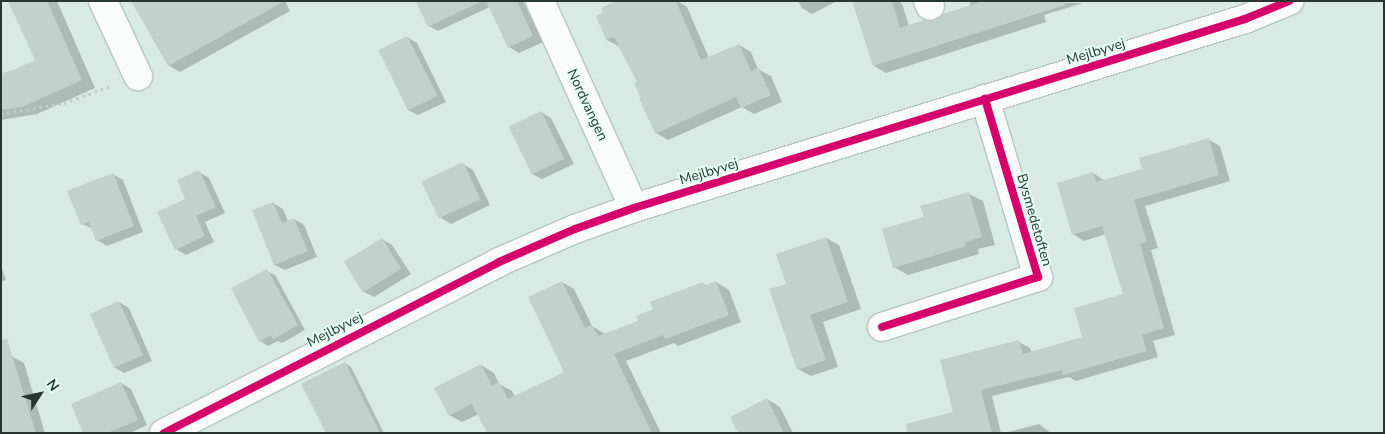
<!DOCTYPE html>
<html>
<head>
<meta charset="utf-8">
<style>
  body { margin:0 }
  #map { position:relative; width:1385px; height:434px; overflow:hidden; background:#d9eae4; font-family:"Nunito Sans",sans-serif }
  div>[style] { position:absolute }
  [style*='--x'] { left:calc(var(--x)*1px); top:calc(var(--y)*1px); width:calc(var(--w)*1px); rotate:calc(var(--a)*1deg) }
  .shadow>* { inset:0; background:#0003 }
  .building>* { inset:0; background:#c2d1cb; transform-origin:0 0 }
  .path>* { height:3px; margin-top:-1.5px; transform-origin:0; background:repeating-linear-gradient(90deg,#c3cac7 0 2.5px,transparent 0 6.5px) }
  .roads { filter:drop-shadow(1px 0 #b7c5c0) drop-shadow(-1px 0 #b7c5c0) drop-shadow(0 1px #b7c5c0) drop-shadow(0 -1px #b7c5c0) }
  .minor>* { height:28px; margin:-14px; padding:0 14px; transform-origin:14px; border-radius:14px; background:#f9fcfb }
  .tertiary>* { height:28px; margin:-14px; padding:0 14px; transform-origin:14px; border-radius:14px; background:#f9fcfb }
  .cycleway>* { height:8px; margin:-4px; padding:0 4px; transform-origin:4px; border-radius:4px; background:#d6006c }
  span { translate:-50% -50%; white-space:nowrap; text-align:center; line-height:1.15; -webkit-text-stroke:4px #e3fef3; paint-order:stroke }
  .street-label { font-size:14px; color:#283530 }
  .frame { position:absolute; inset:0; border:2px solid #283530; pointer-events:none }
  .north { position:absolute; left:15px; top:369px; width:50px; height:50px; -webkit-text-stroke:4px #e3fef3; paint-order:stroke; rotate:55deg; font-size:14px; font-weight:700; line-height:20px; text-align:center; color:#283530 }
  .north::after { content:''; display:block; margin:auto; width:18px; height:22px; background:#283530; clip-path:polygon(50% 0,100% 100%,50% 72%,0 100%) }
</style>
</head>
<body>
<div id="map">
  <div class="shadow">
    <div style="clip-path:polygon(10px 1px,57px 1px,95px 88px,37px 114px,1px 120px,1px 74px,11px 72px,37px 61px)"></div>
    <div style="clip-path:polygon(134px 1px,285px 1px,290px 11px,180px 72px,168px 65px)"></div>
    <div style="clip-path:polygon(418px 1px,523px 1px,543px 42px,519px 53px,509px 47px,490px 7px,438px 31px,429px 26px)"></div>
    <div style="clip-path:polygon(672px 1px,677px 1px,687px 7px,709px 58px,739px 45px,751px 52px,758px 69px,771px 76px,782px 102px,754px 114px,742px 107px,668px 140px,656px 133px,638px 83px,620px 47px,607px 40px,597px 16px)"></div>
    <div style="clip-path:polygon(798px 1px,837px 1px,812px 14px,802px 8px)"></div>
    <div style="clip-path:polygon(875px 1px,898px 1px,902px 4px,909px 26px,936px 22px,971px 6px,969px 1px,1083px 3px,1044px 15px,1046px 22px,886px 73px,874px 66px)"></div>
    <div style="clip-path:polygon(407px 37px,417px 43px,446px 102px,418px 115px,408px 110px,379px 50px)"></div>
    <div style="clip-path:polygon(541px 112px,551px 118px,574px 164px,542px 179px,532px 174px,510px 127px)"></div>
    <div style="clip-path:polygon(1208px 139px,1220px 146px,1230px 181px,1145px 206px,1158px 248px,1151px 250px,1175px 335px,1153px 341px,1158px 357px,1076px 381px,1069px 377px,992px 396px,1001px 433px,922px 433px,954px 413px,1019px 342px,1030px 348px,1032px 353px,1084px 338px,1125px 295px,1106px 234px,1084px 241px,1073px 234px,1093px 173px,1105px 181px,1143px 169px)"></div>
    <div style="clip-path:polygon(463px 164px,473px 170px,490px 205px,451px 224px,441px 218px)"></div>
    <div style="clip-path:polygon(199px 172px,209px 178px,225px 213px,205px 222px,214px 242px,186px 255px,176px 249px)"></div>
    <div style="clip-path:polygon(113px 174px,123px 180px,143px 232px,107px 246px,97px 240px,93px 229px,82px 224px)"></div>
    <div style="clip-path:polygon(969px 194px,983px 201px,995px 245px,978px 249px,979px 254px,908px 275px,894px 267px,925px 218px)"></div>
    <div style="clip-path:polygon(273px 203px,283px 209px,288px 221px,294px 219px,304px 225px,317px 257px,285px 270px,275px 265px,253px 211px)"></div>
    <div style="clip-path:polygon(826px 238px,839px 245px,861px 309px,823px 322px,838px 367px,811px 376px,798px 369px,787px 284px)"></div>
    <div style="clip-path:polygon(382px 239px,392px 245px,411px 274px,374px 297px,364px 292px)"></div>
    <div style="clip-path:polygon(1px 265px,6px 280px,1px 282px)"></div>
    <div style="clip-path:polygon(267px 271px,275px 275px,305px 330px,282px 343px,278px 341px,268px 346px,260px 341px)"></div>
    <div style="clip-path:polygon(562px 282px,574px 289px,592px 326px,605px 334px,640px 322px,655px 310px,703px 283px,707px 286px,716px 282px,729px 290px,741px 322px,678px 346px,674px 343px,626px 361px,661px 433px,488px 433px,479px 414px,462px 422px,449px 415px,481px 365px,494px 373px,499px 384px,512px 391px,515px 397px,566px 372px)"></div>
    <div style="clip-path:polygon(119px 302px,129px 308px,152px 361px,124px 373px,114px 367px)"></div>
    <div style="clip-path:polygon(11px 356px,24px 363px,45px 433px,1px 433px)"></div>
    <div style="clip-path:polygon(345px 363px,351px 367px,384px 433px,328px 433px)"></div>
    <div style="clip-path:polygon(121px 383px,131px 389px,147px 425px,130px 433px,84px 433px)"></div>
    <div style="clip-path:polygon(767px 399px,780px 407px,793px 433px,740px 433px)"></div>
    <div style="clip-path:polygon(1039px 424px,1051px 433px,1004px 433px)"></div>
  </div>
  <div class="building">
    <div style="clip-path:polygon(8px 1px,47px 1px,82px 80px,22px 107px,1px 110px,1px 73px,11px 71px,35px 60px)"></div>
    <div style="clip-path:polygon(131px 1px,285px 1px,168px 66px)"></div>
    <div style="clip-path:polygon(416px 1px,482px 1px,428px 27px)"></div>
    <div style="clip-path:polygon(486px 1px,517px 1px,533px 36px,508px 48px)"></div>
    <div style="clip-path:polygon(616px 1px,676px 1px,701px 60px,739px 44px,751px 71px,758px 68px,771px 95px,741px 108px,736px 97px,655px 134px,639px 98px,641px 98px,634px 83px,637px 82px,614px 37px,606px 40px,596px 16px,603px 12px,601px 8px)"></div>
    <div style="clip-path:polygon(852px 1px,892px 1px,900px 28px,924px 20px,935px 21px,943px 14px,983px 1px,1064px 1px,1065px 5px,873px 66px)"></div>
    <div style="left:407px;top:36px;width:67px;height:32px;rotate:63deg"></div>
    <div style="left:541px;top:111px;width:53px;height:36px;rotate:64deg"></div>
    <div style="clip-path:polygon(1209px 138px,1219px 175px,1134px 200px,1147px 242px,1140px 244px,1164px 328px,1142px 335px,1147px 351px,1063px 375px,1062px 370px,981px 390px,992px 433px,907px 433px,906px 424px,953px 412px,940px 360px,1019px 340px,1023px 354px,1082px 337px,1074px 308px,1123px 294px,1102px 226px,1072px 235px,1057px 183px,1093px 172px,1096px 182px,1142px 169px,1139px 158px)"></div>
    <div style="left:463px;top:162px;width:41px;height:46px;rotate:65deg"></div>
    <div style="clip-path:polygon(199px 170px,216px 207px,196px 216px,205px 236px,175px 250px,157px 212px,185px 199px,177px 180px)"></div>
    <div style="clip-path:polygon(113px 173px,134px 226px,96px 241px,89px 222px,81px 225px,67px 191px)"></div>
    <div style="clip-path:polygon(969px 192px,982px 237px,965px 242px,966px 246px,893px 268px,882px 229px,924px 217px,920px 206px)"></div>
    <div style="clip-path:polygon(273px 202px,282px 223px,294px 218px,308px 251px,274px 265px,252px 210px)"></div>
    <div style="clip-path:polygon(826px 237px,848px 302px,810px 315px,826px 360px,797px 370px,769px 289px,786px 284px,776px 254px)"></div>
    <div style="left:382px;top:238px;width:36px;height:45px;rotate:58deg"></div>
    <div style="clip-path:polygon(267px 269px,298px 325px,273px 339px,271px 335px,259px 342px,231px 288px)"></div>
    <div style="clip-path:polygon(562px 281px,585px 328px,592px 325px,598px 336px,638px 321px,636px 316px,653px 309px,650px 302px,703px 282px,704px 286px,716px 281px,729px 315px,665px 339px,663px 335px,614px 354px,652px 433px,487px 433px,472px 404px,449px 416px,434px 388px,481px 364px,492px 386px,499px 382px,508px 399px,564px 372px,528px 297px)"></div>
    <div style="left:119px;top:301px;width:59px;height:32px;rotate:66deg"></div>
    <div style="clip-path:polygon(7px 339px,36px 433px,1px 433px,1px 340px)"></div>
    <div style="clip-path:polygon(345px 362px,380px 433px,326px 433px,301px 384px)"></div>
    <div style="clip-path:polygon(121px 382px,138px 420px,107px 433px,83px 433px,71px 404px)"></div>
    <div style="clip-path:polygon(767px 398px,784px 433px,738px 433px,730px 417px)"></div>
  </div>
  <div class="path">
    <div style="--x:1;--y:114;--w:64;--a:-9.9"></div>
    <div style="--x:64;--y:103;--w:50;--a:-19.9"></div>
  </div>
  <div class="roads">
    <div class="minor">
      <div style="--x:103;--y:1;--w:83;--a:65"></div>
      <div style="--x:540;--y:1;--w:227;--a:65.6"></div>
      <div style="--x:928;--y:1;--w:5;--a:68"></div>
      <div style="--x:882;--y:327;--w:164;--a:-17.8"></div>
      <div style="--x:1038;--y:277;--w:186;--a:-106.6"></div>
    </div>
    <div class="tertiary">
      <div style="--x:164;--y:433;--w:376;--a:-27"></div>
      <div style="--x:499;--y:262;--w:83;--a:-23.5"></div>
      <div style="--x:575;--y:229;--w:63;--a:-19.6"></div>
      <div style="--x:634;--y:208;--w:640;--a:-17.19"></div>
      <div style="--x:1245;--y:19;--w:48;--a:-22.2"></div>
    </div>
  </div>
  <div class="cycleway">
    <div style="--x:882;--y:327;--w:164;--a:-17.8"></div>
    <div style="--x:1038;--y:277;--w:186;--a:-106.6"></div>
    <div style="--x:164;--y:433;--w:376;--a:-27"></div>
    <div style="--x:499;--y:262;--w:83;--a:-23.5"></div>
    <div style="--x:575;--y:229;--w:63;--a:-19.6"></div>
    <div style="--x:634;--y:208;--w:640;--a:-17.19"></div>
    <div style="--x:1245;--y:19;--w:48;--a:-22.2"></div>
  </div>
  <div class="street-label">
    <span style="left:1096px;top:52px;rotate:-17deg">Mejlbyvej</span>
    <span style="left:587px;top:105px;rotate:65deg">Nordvangen</span>
    <span style="left:709px;top:172px;rotate:-17deg">Mejlbyvej</span>
    <span style="left:1034px;top:220px;rotate:74deg">Bysmedetoften</span>
    <span style="left:335px;top:330px;rotate:-27deg">Mejlbyvej</span>
  </div>
  <div class="frame"></div>
  <div class="north">N</div>
</div>
</body>
</html>
